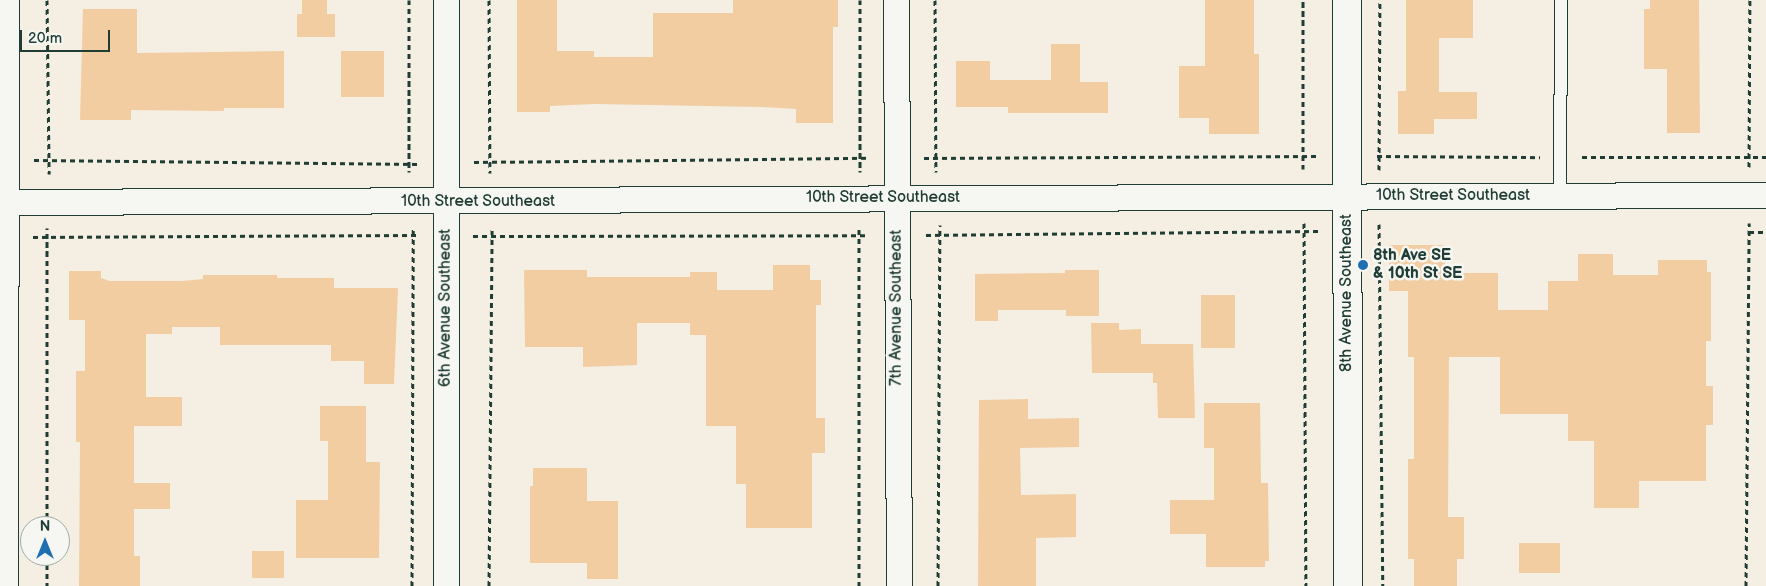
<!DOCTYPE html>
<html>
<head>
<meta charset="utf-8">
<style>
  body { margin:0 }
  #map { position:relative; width:1766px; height:586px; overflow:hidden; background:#f5eee2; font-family:"Balsamiq Sans",sans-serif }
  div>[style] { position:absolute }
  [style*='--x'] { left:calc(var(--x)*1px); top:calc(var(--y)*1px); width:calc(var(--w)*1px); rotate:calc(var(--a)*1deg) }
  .building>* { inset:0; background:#f2cda2; transform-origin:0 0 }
  .path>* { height:3px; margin-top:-1.5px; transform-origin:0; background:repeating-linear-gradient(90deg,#1f3d34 0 5px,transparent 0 9px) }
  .roads { filter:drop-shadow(1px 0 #1f3d34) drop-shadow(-1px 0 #1f3d34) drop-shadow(0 1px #1f3d34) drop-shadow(0 -1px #1f3d34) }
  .lane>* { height:12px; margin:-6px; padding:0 6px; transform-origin:6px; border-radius:6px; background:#f6f6f2 }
  .street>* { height:25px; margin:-12.5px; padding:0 12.5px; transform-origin:12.5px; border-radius:12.5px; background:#f6f6f2 }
  .secondary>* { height:28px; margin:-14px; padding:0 14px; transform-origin:14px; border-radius:14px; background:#f6f6f2 }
  .dots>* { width:14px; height:14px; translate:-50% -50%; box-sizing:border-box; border:2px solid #f6f6f2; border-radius:50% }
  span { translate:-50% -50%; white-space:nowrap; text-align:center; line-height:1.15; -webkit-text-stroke:5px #f6f6f2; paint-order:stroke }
  .street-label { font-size:16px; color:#1f3d34 }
  .poi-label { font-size:16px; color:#1f3d34; font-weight:700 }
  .left { translate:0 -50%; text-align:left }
  .north { position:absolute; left:20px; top:516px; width:50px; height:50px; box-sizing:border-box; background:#f6f6f2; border:1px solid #a0aca6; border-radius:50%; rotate:0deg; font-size:14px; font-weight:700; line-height:20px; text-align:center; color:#1f3d34 }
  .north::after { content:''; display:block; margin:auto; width:18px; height:22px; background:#1f6fb2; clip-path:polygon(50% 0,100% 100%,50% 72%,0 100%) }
  .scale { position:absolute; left:20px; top:30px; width:90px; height:22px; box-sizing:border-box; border:2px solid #1f3d34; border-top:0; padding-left:6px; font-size:15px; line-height:18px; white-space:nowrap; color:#1f3d34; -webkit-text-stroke:4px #f6f6f2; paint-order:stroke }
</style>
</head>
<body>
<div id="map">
  <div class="building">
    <div style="clip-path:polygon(302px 0,327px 0,327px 14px,335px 14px,335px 37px,297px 37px,297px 14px,302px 14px)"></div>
    <div style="clip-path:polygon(517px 0,557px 0,557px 51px,594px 51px,594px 57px,653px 57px,653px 13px,733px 13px,733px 0,838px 0,838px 27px,833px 27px,833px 123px,796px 123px,796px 109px,762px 107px,594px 104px,550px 106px,550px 112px,517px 112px)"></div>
    <div style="clip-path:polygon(1205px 0,1254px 0,1254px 54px,1259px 54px,1259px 134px,1209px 134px,1209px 118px,1179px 118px,1179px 66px,1205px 66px)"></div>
    <div style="clip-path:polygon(1406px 0,1473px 0,1473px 38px,1439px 38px,1439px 92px,1477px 92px,1477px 119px,1434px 119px,1434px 134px,1398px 134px,1398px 91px,1406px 91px)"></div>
    <div style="clip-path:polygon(1650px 0,1699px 0,1700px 133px,1667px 133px,1667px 69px,1644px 69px,1644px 9px,1650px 9px)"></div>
    <div style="clip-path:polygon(83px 9px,137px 9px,137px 53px,284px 51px,284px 108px,224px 108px,224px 111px,131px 110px,131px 120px,80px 120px)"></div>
    <div style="clip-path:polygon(1051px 44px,1080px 44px,1080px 82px,1108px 82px,1108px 113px,1008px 113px,1008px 107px,956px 107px,956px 61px,990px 61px,990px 80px,1051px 80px)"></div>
    <div style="left:341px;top:51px;width:43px;height:46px"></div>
    <div style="clip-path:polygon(1389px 245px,1445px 245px,1445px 273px,1498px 273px,1498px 310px,1548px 310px,1548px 281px,1578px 281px,1578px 254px,1613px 254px,1613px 275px,1658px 275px,1658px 260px,1707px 260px,1707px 272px,1711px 272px,1711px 341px,1706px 341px,1706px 386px,1713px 386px,1713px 425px,1706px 425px,1706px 481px,1639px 481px,1639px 508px,1594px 508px,1594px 441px,1568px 441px,1568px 414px,1500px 414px,1500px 357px,1449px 357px,1448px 517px,1464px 517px,1464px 559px,1457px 559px,1457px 586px,1414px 586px,1414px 559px,1408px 559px,1408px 459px,1414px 459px,1414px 357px,1408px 357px,1408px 291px,1389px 291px)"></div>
    <div style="clip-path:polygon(773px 265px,810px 265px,810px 280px,821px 280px,821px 305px,816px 305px,816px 418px,825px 418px,825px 453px,812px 453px,812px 528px,746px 528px,746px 484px,736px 484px,736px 426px,706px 426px,706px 335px,690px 335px,690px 323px,637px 323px,637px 365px,583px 367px,583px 347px,525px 347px,524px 270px,587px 270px,587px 277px,690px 277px,690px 272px,717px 272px,717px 290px,773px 290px)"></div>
    <div style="clip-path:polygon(1065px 270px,1099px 270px,1099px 316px,1066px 316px,1066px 310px,998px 310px,998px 321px,975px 321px,975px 274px,1065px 273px)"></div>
    <div style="clip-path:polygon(69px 271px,101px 271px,101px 278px,110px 281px,182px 281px,203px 279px,203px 275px,277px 275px,277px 278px,334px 278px,334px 288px,398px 288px,394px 384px,364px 384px,364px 361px,331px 361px,331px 345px,220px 345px,220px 327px,172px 327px,172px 334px,146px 334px,146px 397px,182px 397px,182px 426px,134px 426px,134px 483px,170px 483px,170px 509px,134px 509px,134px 556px,140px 556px,140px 586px,79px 586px,80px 442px,76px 442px,76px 371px,85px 371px,85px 320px,69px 320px)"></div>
    <div style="left:1201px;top:295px;width:34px;height:53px"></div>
    <div style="clip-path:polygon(1091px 323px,1119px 323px,1119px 330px,1141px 329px,1141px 344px,1193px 344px,1195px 418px,1158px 418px,1157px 383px,1153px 383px,1153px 373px,1092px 373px)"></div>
    <div style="clip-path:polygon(1028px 399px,1028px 419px,1079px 418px,1079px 447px,1020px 448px,1021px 495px,1076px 494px,1076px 537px,1036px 538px,1036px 586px,978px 586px,979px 400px)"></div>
    <div style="clip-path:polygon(1204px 403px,1260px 403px,1261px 483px,1268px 483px,1269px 561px,1265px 561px,1265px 567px,1206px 567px,1206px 534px,1170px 534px,1170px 500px,1214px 500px,1214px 448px,1204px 448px)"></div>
    <div style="clip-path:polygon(320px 406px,366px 406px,366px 462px,380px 462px,379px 558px,296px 558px,296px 500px,328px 500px,328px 441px,320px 441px)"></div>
    <div style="clip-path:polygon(533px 468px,587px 468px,587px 501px,618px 501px,618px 579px,587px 579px,587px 563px,530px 563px,530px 486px,533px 486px)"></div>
    <div style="left:1519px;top:543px;width:41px;height:30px"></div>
    <div style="left:252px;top:551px;width:32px;height:27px"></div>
  </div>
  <div class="path">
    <div style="--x:47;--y:0;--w:174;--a:89.3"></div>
    <div style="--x:409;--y:0;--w:172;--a:90"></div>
    <div style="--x:489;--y:0;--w:173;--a:89.7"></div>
    <div style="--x:860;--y:0;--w:172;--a:90"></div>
    <div style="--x:935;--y:0;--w:172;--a:89.7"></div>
    <div style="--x:1377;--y:156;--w:163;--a:0.4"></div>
    <div style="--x:1582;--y:157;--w:184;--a:0"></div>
    <div style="--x:924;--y:158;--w:394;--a:-0.3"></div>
    <div style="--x:34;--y:160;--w:384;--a:0.6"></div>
    <div style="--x:474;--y:162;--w:396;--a:-0.6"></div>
    <div style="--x:1749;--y:167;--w:167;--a:-89.7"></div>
    <div style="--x:1303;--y:169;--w:169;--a:-90"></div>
    <div style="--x:1379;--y:170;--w:170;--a:-89.7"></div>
    <div style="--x:1304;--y:223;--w:363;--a:89.7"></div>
    <div style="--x:1379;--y:224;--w:362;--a:89.4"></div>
    <div style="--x:1749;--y:232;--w:17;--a:0"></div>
    <div style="--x:926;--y:235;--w:393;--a:-0.6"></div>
    <div style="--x:473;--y:236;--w:396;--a:-0.1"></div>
    <div style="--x:33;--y:237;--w:386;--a:-0.3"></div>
    <div style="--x:47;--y:526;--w:298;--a:-90"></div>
    <div style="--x:47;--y:556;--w:30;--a:90"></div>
    <div style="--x:412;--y:586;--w:358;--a:-89.8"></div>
    <div style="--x:489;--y:586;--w:359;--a:-89.5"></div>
    <div style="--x:859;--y:586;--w:360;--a:-90"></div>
    <div style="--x:938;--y:586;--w:361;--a:-89.7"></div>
    <div style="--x:1746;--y:586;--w:363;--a:-89.5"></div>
  </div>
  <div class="roads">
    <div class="lane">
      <div style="--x:1560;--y:195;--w:195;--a:-89.7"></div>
    </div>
    <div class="street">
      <div style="--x:896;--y:0;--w:586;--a:89.71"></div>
      <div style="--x:0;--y:202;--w:1766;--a:-0.23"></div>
      <div style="--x:5;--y:586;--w:586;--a:-89.9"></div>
      <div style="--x:446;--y:586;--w:586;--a:-90"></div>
    </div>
    <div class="secondary">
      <div style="--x:1347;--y:0;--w:586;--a:89.9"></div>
    </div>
  </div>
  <div class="dots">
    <div style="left:1363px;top:265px;background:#1f6fb2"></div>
  </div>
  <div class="street-label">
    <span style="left:1453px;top:196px">10th Street Southeast</span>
    <span style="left:883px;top:198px">10th Street Southeast</span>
    <span style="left:478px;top:202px">10th Street Southeast</span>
    <span style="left:1347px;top:293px;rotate:-90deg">8th Avenue Southeast</span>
    <span style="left:446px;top:308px;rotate:-90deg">6th Avenue Southeast</span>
    <span style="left:897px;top:308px;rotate:-90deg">7th Avenue Southeast</span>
  </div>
  <div class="poi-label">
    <span class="left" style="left:1373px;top:265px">8th Ave SE<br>&amp; 10th St SE</span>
  </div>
  <div class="north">N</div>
  <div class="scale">20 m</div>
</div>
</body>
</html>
